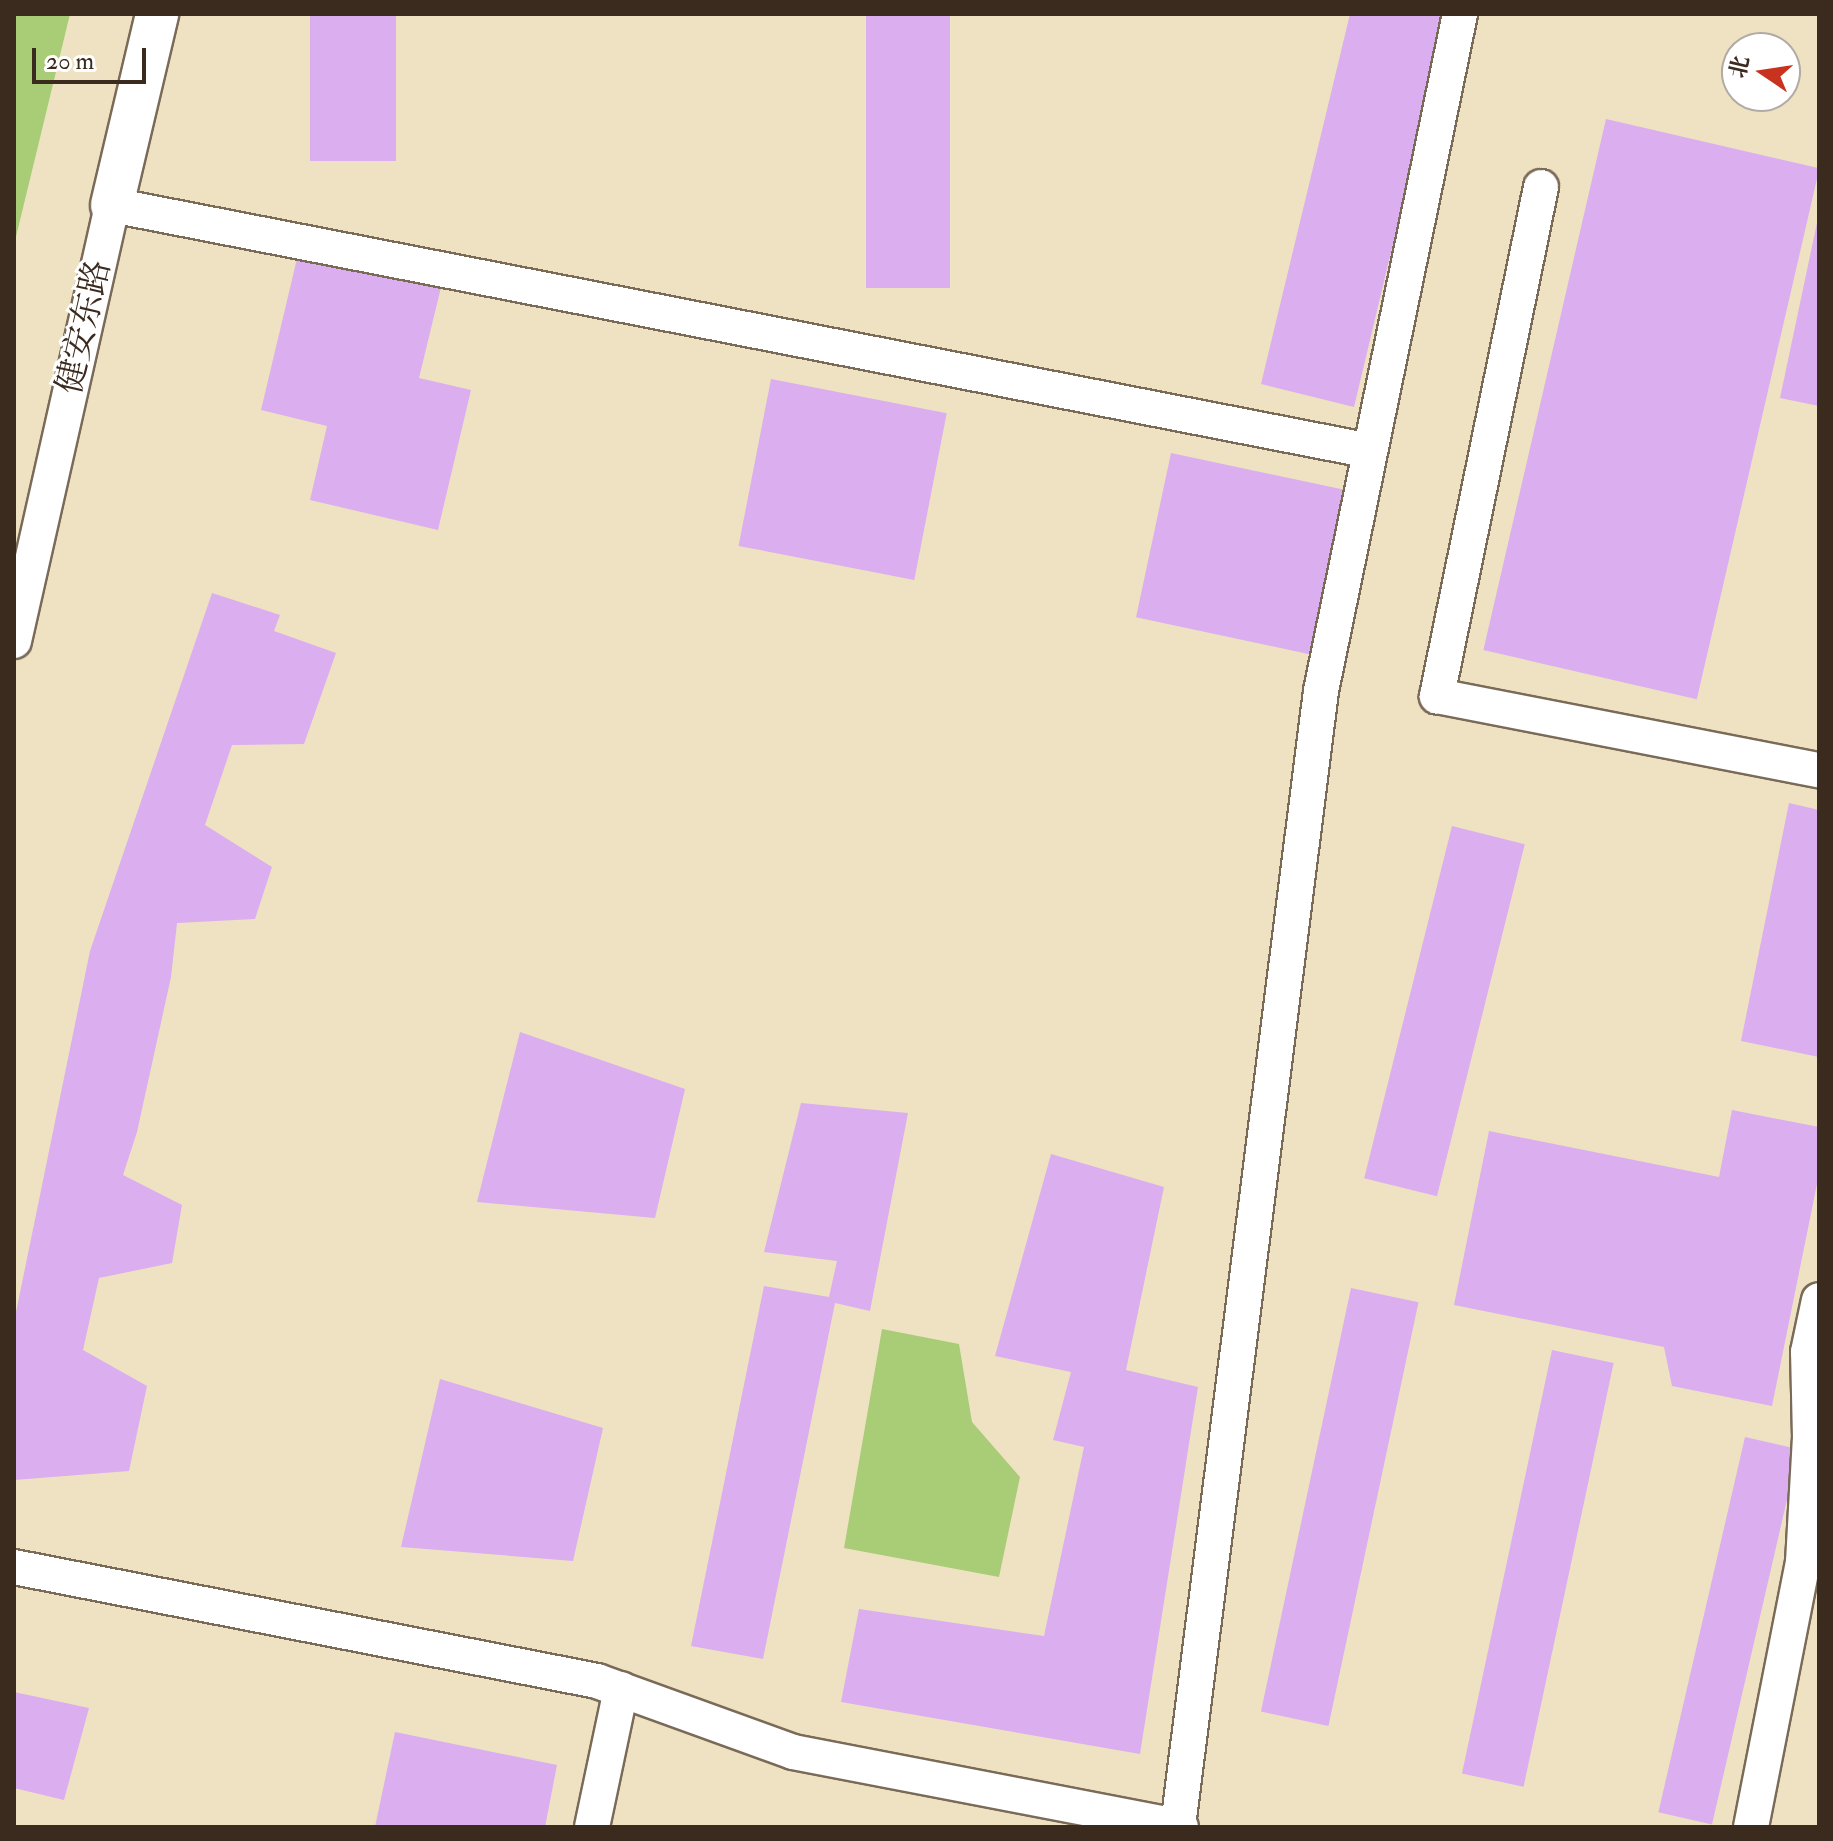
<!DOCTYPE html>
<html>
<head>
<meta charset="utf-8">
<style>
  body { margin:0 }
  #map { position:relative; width:1833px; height:1841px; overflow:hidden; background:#eee2c3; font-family:"IM FELL Double Pica","Noto Serif SC",serif }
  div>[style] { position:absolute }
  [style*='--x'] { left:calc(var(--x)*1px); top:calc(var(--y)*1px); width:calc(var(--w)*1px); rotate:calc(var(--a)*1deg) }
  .green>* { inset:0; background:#a9cc76 }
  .building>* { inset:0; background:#daaeef; transform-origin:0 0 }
  .roads { filter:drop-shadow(2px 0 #7a6a58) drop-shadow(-2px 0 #7a6a58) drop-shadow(0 2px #7a6a58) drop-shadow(0 -2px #7a6a58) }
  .minor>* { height:34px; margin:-17px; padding:0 17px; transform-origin:17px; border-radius:17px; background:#fff }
  .tertiary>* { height:42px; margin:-21px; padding:0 21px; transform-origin:21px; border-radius:21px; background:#fff }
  span { translate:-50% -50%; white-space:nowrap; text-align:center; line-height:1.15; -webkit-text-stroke:6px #fff; paint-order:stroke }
  .street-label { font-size:34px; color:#3b2a1e }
  .frame { position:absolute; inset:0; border:16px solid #3b2a1e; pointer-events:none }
  .north { position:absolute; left:1721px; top:32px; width:80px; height:80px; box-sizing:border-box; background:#fff; border:2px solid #b1aaa5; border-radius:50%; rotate:283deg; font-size:22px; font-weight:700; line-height:32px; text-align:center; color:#3b2a1e }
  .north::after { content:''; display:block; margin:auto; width:28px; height:36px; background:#c8321e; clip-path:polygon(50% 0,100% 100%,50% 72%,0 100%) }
  .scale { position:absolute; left:32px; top:48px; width:114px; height:36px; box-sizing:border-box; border:4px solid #3b2a1e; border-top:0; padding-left:10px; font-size:24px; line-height:28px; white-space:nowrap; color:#3b2a1e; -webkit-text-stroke:6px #fff; paint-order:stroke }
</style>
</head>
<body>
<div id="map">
  <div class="green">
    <div style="clip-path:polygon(14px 14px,70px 14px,14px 245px)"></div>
    <div style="clip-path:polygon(882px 1329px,959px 1344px,972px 1422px,1020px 1477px,999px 1577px,844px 1548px)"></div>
  </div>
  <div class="building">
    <div style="left:310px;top:14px;width:86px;height:147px"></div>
    <div style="left:866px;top:14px;width:84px;height:274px"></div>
    <div style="clip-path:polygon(1350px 14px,1433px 14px,1447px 17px,1354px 407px,1261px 384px)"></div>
    <div style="left:1606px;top:119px;width:219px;height:545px;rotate:13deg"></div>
    <div style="clip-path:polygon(1818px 218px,1819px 219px,1819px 406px,1780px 398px)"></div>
    <div style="clip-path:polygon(300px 246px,443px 279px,419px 378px,471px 390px,438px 530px,310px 500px,327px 426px,261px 410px)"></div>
    <div style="left:771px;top:379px;width:179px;height:170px;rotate:11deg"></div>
    <div style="left:1171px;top:453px;width:182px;height:168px;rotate:12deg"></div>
    <div style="clip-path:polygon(212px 593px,280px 615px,274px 631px,336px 653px,304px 744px,232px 745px,205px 825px,272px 867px,255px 919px,177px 923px,171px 977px,137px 1132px,123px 1175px,182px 1205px,172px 1263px,99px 1278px,83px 1350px,147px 1386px,129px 1471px,14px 1480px,14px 1322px,90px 951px)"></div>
    <div style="clip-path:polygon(1789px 803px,1819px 810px,1819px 1057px,1741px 1041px)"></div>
    <div style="left:1452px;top:826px;width:75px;height:363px;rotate:14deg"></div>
    <div style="clip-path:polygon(520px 1032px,685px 1089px,655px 1218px,477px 1202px)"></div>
    <div style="clip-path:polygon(801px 1103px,908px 1113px,870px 1311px,835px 1303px,763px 1659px,691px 1646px,764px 1286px,829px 1297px,837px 1261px,764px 1252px)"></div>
    <div style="clip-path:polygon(1732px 1110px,1819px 1127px,1819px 1174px,1772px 1406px,1672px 1386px,1664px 1347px,1454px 1305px,1489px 1131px,1719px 1177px)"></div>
    <div style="clip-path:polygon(1051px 1154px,1164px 1187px,1126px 1370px,1198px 1387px,1140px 1754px,841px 1702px,859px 1609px,1044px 1636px,1084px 1447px,1053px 1440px,1071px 1372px,995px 1356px)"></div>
    <div style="left:1351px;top:1288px;width:69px;height:433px;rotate:12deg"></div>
    <div style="left:1552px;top:1350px;width:63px;height:433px;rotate:12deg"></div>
    <div style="clip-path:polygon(440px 1379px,603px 1428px,573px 1561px,401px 1547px)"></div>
    <div style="left:1745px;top:1437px;width:55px;height:385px;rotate:13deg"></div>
    <div style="clip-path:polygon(14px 1692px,89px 1708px,64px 1800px,14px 1788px)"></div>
    <div style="clip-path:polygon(395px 1732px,557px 1765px,545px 1827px,375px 1827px)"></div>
  </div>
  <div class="roads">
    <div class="minor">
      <div style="--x:1541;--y:187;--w:520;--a:101.55"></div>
      <div style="--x:1437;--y:696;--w:389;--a:11"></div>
      <div style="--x:14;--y:641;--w:447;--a:-77.3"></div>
      <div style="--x:112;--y:205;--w:1282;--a:11.06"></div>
      <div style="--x:14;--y:1567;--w:594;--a:11.06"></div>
      <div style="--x:597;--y:1681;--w:208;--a:19.9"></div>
      <div style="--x:793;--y:1752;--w:392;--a:10.9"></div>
      <div style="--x:592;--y:1827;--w:141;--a:-78.1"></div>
      <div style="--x:1181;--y:1827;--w:3;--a:-162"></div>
      <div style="--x:1178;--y:1826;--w:1144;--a:-82.82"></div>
      <div style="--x:1321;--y:691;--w:691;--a:-78.4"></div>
      <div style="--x:1751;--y:1827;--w:270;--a:-78.9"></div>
      <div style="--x:1803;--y:1562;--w:124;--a:-86.8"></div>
      <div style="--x:1810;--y:1438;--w:86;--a:-91.3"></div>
      <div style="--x:1808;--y:1352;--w:53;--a:-78.1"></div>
    </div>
    <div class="tertiary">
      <div style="--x:112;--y:205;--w:196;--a:-76.7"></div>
    </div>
  </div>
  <div class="street-label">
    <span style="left:84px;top:327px;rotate:-77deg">健安东路</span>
  </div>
  <div class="frame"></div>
  <div class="north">北</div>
  <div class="scale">20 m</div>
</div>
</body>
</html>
